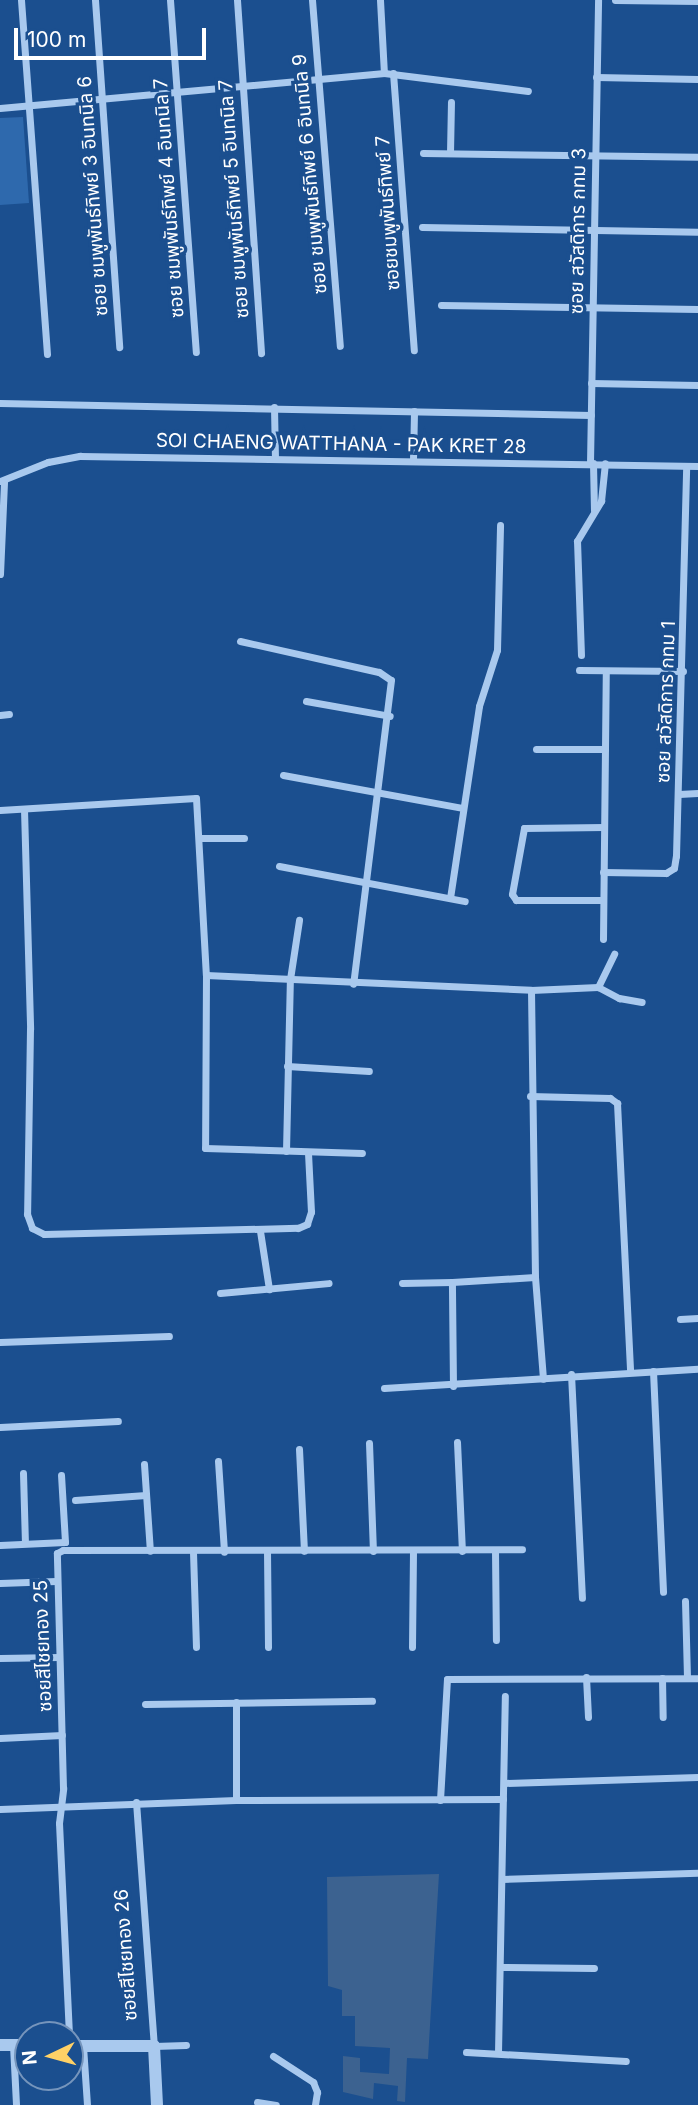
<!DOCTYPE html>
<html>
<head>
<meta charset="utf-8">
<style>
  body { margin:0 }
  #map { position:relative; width:698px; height:2105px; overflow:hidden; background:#1b4f8f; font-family:Inter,"Noto Sans Thai",sans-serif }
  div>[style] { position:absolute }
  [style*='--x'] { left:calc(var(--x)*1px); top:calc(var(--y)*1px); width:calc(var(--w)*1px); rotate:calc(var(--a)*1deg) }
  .green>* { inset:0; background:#2e69ad }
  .water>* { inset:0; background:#3c6290 }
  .minor>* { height:7px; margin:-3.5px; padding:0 3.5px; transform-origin:3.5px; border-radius:3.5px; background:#a9c9ee }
  .tertiary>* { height:12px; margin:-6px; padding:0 6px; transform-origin:6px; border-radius:6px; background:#a9c9ee }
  span { translate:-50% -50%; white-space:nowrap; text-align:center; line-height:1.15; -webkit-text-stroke:7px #1b4f8f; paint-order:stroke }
  .street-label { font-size:19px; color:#fff }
  .north { position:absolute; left:14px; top:2021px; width:70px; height:70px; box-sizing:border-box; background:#1b4f8f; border:2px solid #7695bc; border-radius:50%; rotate:265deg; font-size:19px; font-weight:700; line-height:28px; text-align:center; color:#fff }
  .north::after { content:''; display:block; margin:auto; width:24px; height:32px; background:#ffd166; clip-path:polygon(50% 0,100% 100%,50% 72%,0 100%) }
  .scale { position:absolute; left:14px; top:28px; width:192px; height:32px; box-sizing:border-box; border:4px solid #fff; border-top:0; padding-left:9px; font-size:21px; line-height:24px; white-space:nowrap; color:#fff; -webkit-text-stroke:5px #1b4f8f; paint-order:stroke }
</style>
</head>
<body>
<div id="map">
  <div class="green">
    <div style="clip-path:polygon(23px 117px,29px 203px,0 205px,0 118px)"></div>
  </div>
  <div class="water">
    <div style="clip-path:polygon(439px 1874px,428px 2059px,407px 2058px,405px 2102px,397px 2101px,398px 2086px,374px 2083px,373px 2099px,343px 2092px,343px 2056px,360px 2058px,360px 2072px,389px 2074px,390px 2048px,355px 2046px,355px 2016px,342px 2016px,342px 1990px,328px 1986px,327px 1877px)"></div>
  </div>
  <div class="minor">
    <div style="--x:21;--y:0;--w:355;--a:85.8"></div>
    <div style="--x:95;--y:0;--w:348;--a:86"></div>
    <div style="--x:170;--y:0;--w:353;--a:85.8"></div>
    <div style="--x:237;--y:0;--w:354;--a:86.1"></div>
    <div style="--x:312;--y:0;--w:347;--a:85.4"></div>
    <div style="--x:380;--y:0;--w:73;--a:86.9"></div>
    <div style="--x:615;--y:0;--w:83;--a:0.7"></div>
    <div style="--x:393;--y:73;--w:278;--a:85.7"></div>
    <div style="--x:596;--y:77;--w:102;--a:1.1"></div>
    <div style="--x:0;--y:108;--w:386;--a:-5.2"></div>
    <div style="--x:384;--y:73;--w:145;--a:7.1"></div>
    <div style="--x:423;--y:153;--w:275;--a:0.8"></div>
    <div style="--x:450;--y:153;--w:51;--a:-88.9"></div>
    <div style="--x:422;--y:227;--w:276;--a:1"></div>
    <div style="--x:441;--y:305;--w:257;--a:0.9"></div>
    <div style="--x:591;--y:383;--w:107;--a:1.1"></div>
    <div style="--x:0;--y:403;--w:591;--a:1.16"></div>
    <div style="--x:274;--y:407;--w:52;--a:88.9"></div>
    <div style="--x:413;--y:460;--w:49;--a:-88.8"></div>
    <div style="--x:590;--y:463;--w:463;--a:-89"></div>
    <div style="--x:593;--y:463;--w:47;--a:88.8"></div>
    <div style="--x:0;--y:481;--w:52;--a:-21.6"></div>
    <div style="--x:48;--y:462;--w:33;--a:-11"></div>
    <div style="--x:80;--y:456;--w:618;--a:0.93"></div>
    <div style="--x:0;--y:574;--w:93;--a:-87.5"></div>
    <div style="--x:240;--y:641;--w:142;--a:12.6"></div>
    <div style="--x:379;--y:672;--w:14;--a:34"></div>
    <div style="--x:391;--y:680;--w:306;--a:97.1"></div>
    <div style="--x:581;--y:655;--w:114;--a:-92"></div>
    <div style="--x:577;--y:541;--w:47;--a:-59"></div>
    <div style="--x:601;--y:501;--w:38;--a:-84"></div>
    <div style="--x:579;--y:670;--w:104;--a:0.6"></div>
    <div style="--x:306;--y:701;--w:85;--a:10.1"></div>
    <div style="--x:0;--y:715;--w:9;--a:-6"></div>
    <div style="--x:536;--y:749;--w:69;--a:0"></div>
    <div style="--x:283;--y:775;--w:182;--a:10.4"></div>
    <div style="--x:679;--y:794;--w:19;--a:-3"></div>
    <div style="--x:24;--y:809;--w:220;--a:88.4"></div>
    <div style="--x:30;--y:1029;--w:185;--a:90.9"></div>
    <div style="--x:27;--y:1214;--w:15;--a:70"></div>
    <div style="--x:32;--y:1228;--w:13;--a:27"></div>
    <div style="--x:44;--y:1234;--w:254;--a:-1.4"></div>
    <div style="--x:298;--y:1228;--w:10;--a:-24"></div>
    <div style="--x:307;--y:1224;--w:13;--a:-72"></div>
    <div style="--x:311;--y:1212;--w:60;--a:-92.9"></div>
    <div style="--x:0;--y:810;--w:196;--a:-3.5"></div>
    <div style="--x:196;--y:798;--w:177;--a:86.8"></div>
    <div style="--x:206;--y:975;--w:173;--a:90.3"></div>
    <div style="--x:205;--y:1148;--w:157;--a:1.8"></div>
    <div style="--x:200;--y:838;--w:44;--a:0"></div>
    <div style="--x:279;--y:866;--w:189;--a:10.7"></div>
    <div style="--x:603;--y:872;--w:63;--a:0.9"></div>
    <div style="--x:666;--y:873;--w:9;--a:-32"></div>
    <div style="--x:674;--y:868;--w:12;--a:-81"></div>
    <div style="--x:676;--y:856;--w:390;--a:-88.5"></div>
    <div style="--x:450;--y:898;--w:194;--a:-81.4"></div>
    <div style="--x:479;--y:706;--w:59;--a:-72.2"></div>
    <div style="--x:497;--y:650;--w:125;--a:-88.6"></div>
    <div style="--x:603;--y:900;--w:87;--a:180"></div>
    <div style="--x:516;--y:900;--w:7;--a:-124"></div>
    <div style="--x:512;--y:894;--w:67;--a:-79.7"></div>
    <div style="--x:524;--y:828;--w:80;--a:-0.7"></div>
    <div style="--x:603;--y:939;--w:268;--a:-89.4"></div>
    <div style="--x:206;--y:975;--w:325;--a:2.6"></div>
    <div style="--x:531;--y:990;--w:67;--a:-2.6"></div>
    <div style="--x:598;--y:987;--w:24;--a:28"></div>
    <div style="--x:619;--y:998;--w:23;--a:10"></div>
    <div style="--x:598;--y:987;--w:37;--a:-64"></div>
    <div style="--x:531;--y:990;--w:287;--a:89.2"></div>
    <div style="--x:535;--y:1277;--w:102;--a:85.5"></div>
    <div style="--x:287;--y:1066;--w:82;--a:3.5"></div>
    <div style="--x:530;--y:1096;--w:80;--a:1.4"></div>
    <div style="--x:610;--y:1098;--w:9;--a:36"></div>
    <div style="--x:617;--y:1103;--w:269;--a:87.2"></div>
    <div style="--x:286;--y:1151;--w:172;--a:-88.7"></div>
    <div style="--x:290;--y:979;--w:60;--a:-81.3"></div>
    <div style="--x:260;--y:1231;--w:59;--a:81.2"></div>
    <div style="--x:402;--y:1283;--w:50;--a:-1.1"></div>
    <div style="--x:220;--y:1293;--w:109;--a:-5.2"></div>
    <div style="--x:680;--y:1319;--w:18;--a:-3"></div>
    <div style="--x:0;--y:1342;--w:169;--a:-2"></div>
    <div style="--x:653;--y:1371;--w:221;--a:87.4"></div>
    <div style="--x:571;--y:1374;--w:224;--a:87.2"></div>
    <div style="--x:453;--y:1386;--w:104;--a:-90.6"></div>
    <div style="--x:452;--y:1282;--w:83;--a:-3.4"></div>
    <div style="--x:384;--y:1388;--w:315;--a:-3.5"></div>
    <div style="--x:0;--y:1427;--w:118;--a:-2.9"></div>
    <div style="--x:457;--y:1442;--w:109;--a:87.4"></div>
    <div style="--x:369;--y:1443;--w:108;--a:87.9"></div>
    <div style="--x:299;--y:1449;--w:102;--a:87.2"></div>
    <div style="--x:218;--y:1461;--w:91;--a:86.2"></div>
    <div style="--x:144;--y:1464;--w:87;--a:86.1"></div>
    <div style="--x:23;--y:1473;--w:70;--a:88.4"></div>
    <div style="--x:75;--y:1500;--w:71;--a:-4"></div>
    <div style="--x:0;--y:1545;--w:65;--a:-2.6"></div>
    <div style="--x:65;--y:1542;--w:67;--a:-93.4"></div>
    <div style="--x:267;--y:1551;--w:96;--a:89.4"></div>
    <div style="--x:495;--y:1551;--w:89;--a:89.4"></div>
    <div style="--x:193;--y:1552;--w:95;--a:88.2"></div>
    <div style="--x:0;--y:1583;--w:56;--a:-2"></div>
    <div style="--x:685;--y:1601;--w:77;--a:88.5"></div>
    <div style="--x:412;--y:1647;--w:96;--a:-89.4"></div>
    <div style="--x:0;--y:1658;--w:59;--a:-1"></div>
    <div style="--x:586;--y:1677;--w:40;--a:87.1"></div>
    <div style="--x:662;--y:1678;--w:39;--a:89"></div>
    <div style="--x:236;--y:1702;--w:98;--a:90"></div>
    <div style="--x:145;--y:1704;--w:227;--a:-0.8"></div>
    <div style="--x:0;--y:1738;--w:62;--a:-2.8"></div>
    <div style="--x:504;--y:1783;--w:194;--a:-1.8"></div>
    <div style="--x:440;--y:1800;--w:121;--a:-86.7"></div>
    <div style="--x:447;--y:1679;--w:251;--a:-0.2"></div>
    <div style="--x:136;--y:1802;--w:245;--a:85.8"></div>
    <div style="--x:154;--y:2046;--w:32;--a:-2"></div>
    <div style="--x:0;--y:1809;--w:236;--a:-2.2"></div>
    <div style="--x:236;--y:1800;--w:267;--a:-0.2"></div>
    <div style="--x:502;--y:1879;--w:196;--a:-1.8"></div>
    <div style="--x:500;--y:1967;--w:94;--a:0.6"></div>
    <div style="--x:69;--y:2035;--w:212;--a:-92.7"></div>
    <div style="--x:59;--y:1823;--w:35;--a:-83"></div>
    <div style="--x:63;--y:1788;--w:235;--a:-91.5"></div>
    <div style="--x:57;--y:1553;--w:7;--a:-27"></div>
    <div style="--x:63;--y:1550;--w:459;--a:-0.1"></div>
    <div style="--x:13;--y:2045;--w:60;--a:87.1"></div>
    <div style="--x:83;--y:2046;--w:59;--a:86.1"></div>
    <div style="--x:466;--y:2052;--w:160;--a:3.2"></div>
    <div style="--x:498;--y:2053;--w:357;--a:-88.9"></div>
    <div style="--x:273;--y:2056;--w:48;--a:33"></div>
    <div style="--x:313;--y:2082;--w:11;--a:68"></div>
    <div style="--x:317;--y:2092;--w:13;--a:99"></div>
    <div style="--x:257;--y:2102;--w:19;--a:9"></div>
  </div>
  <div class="tertiary">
    <div style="--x:0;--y:2045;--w:28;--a:0"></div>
    <div style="--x:70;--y:2046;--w:84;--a:0"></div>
    <div style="--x:154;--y:2046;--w:59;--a:87.1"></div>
  </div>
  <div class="street-label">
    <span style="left:310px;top:174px;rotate:-95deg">ซอย ชมพูพันธ์ทิพย์ 6 อินทนิล 9</span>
    <span style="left:93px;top:196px;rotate:-94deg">ซอย ชมพูพันธ์ทิพย์ 3 อินทนิล 6</span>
    <span style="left:169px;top:198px;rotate:-94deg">ซอย ชมพูพันธ์ทิพย์ 4 อินทนิล 7</span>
    <span style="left:234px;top:199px;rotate:-94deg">ซอย ชมพูพันธ์ทิพย์ 5 อินทนิล 7</span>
    <span style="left:388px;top:213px;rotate:-94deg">ซอยชมพูพันธ์ทิพย์ 7</span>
    <span style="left:578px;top:231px;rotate:-89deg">ซอย สวัสดิการ กทม 3</span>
    <span style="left:341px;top:444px;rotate:1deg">SOI CHAENG WATTHANA - PAK KRET 28</span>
    <span style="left:666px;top:702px;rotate:-88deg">ซอย สวัสดิการ กทม 1</span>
    <span style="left:43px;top:1646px;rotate:-92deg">ซอยสีไชยทอง 25</span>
    <span style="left:126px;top:1955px;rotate:-94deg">ซอยสีไชยทอง 26</span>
  </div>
  <div class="north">N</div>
  <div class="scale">100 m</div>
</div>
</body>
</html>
